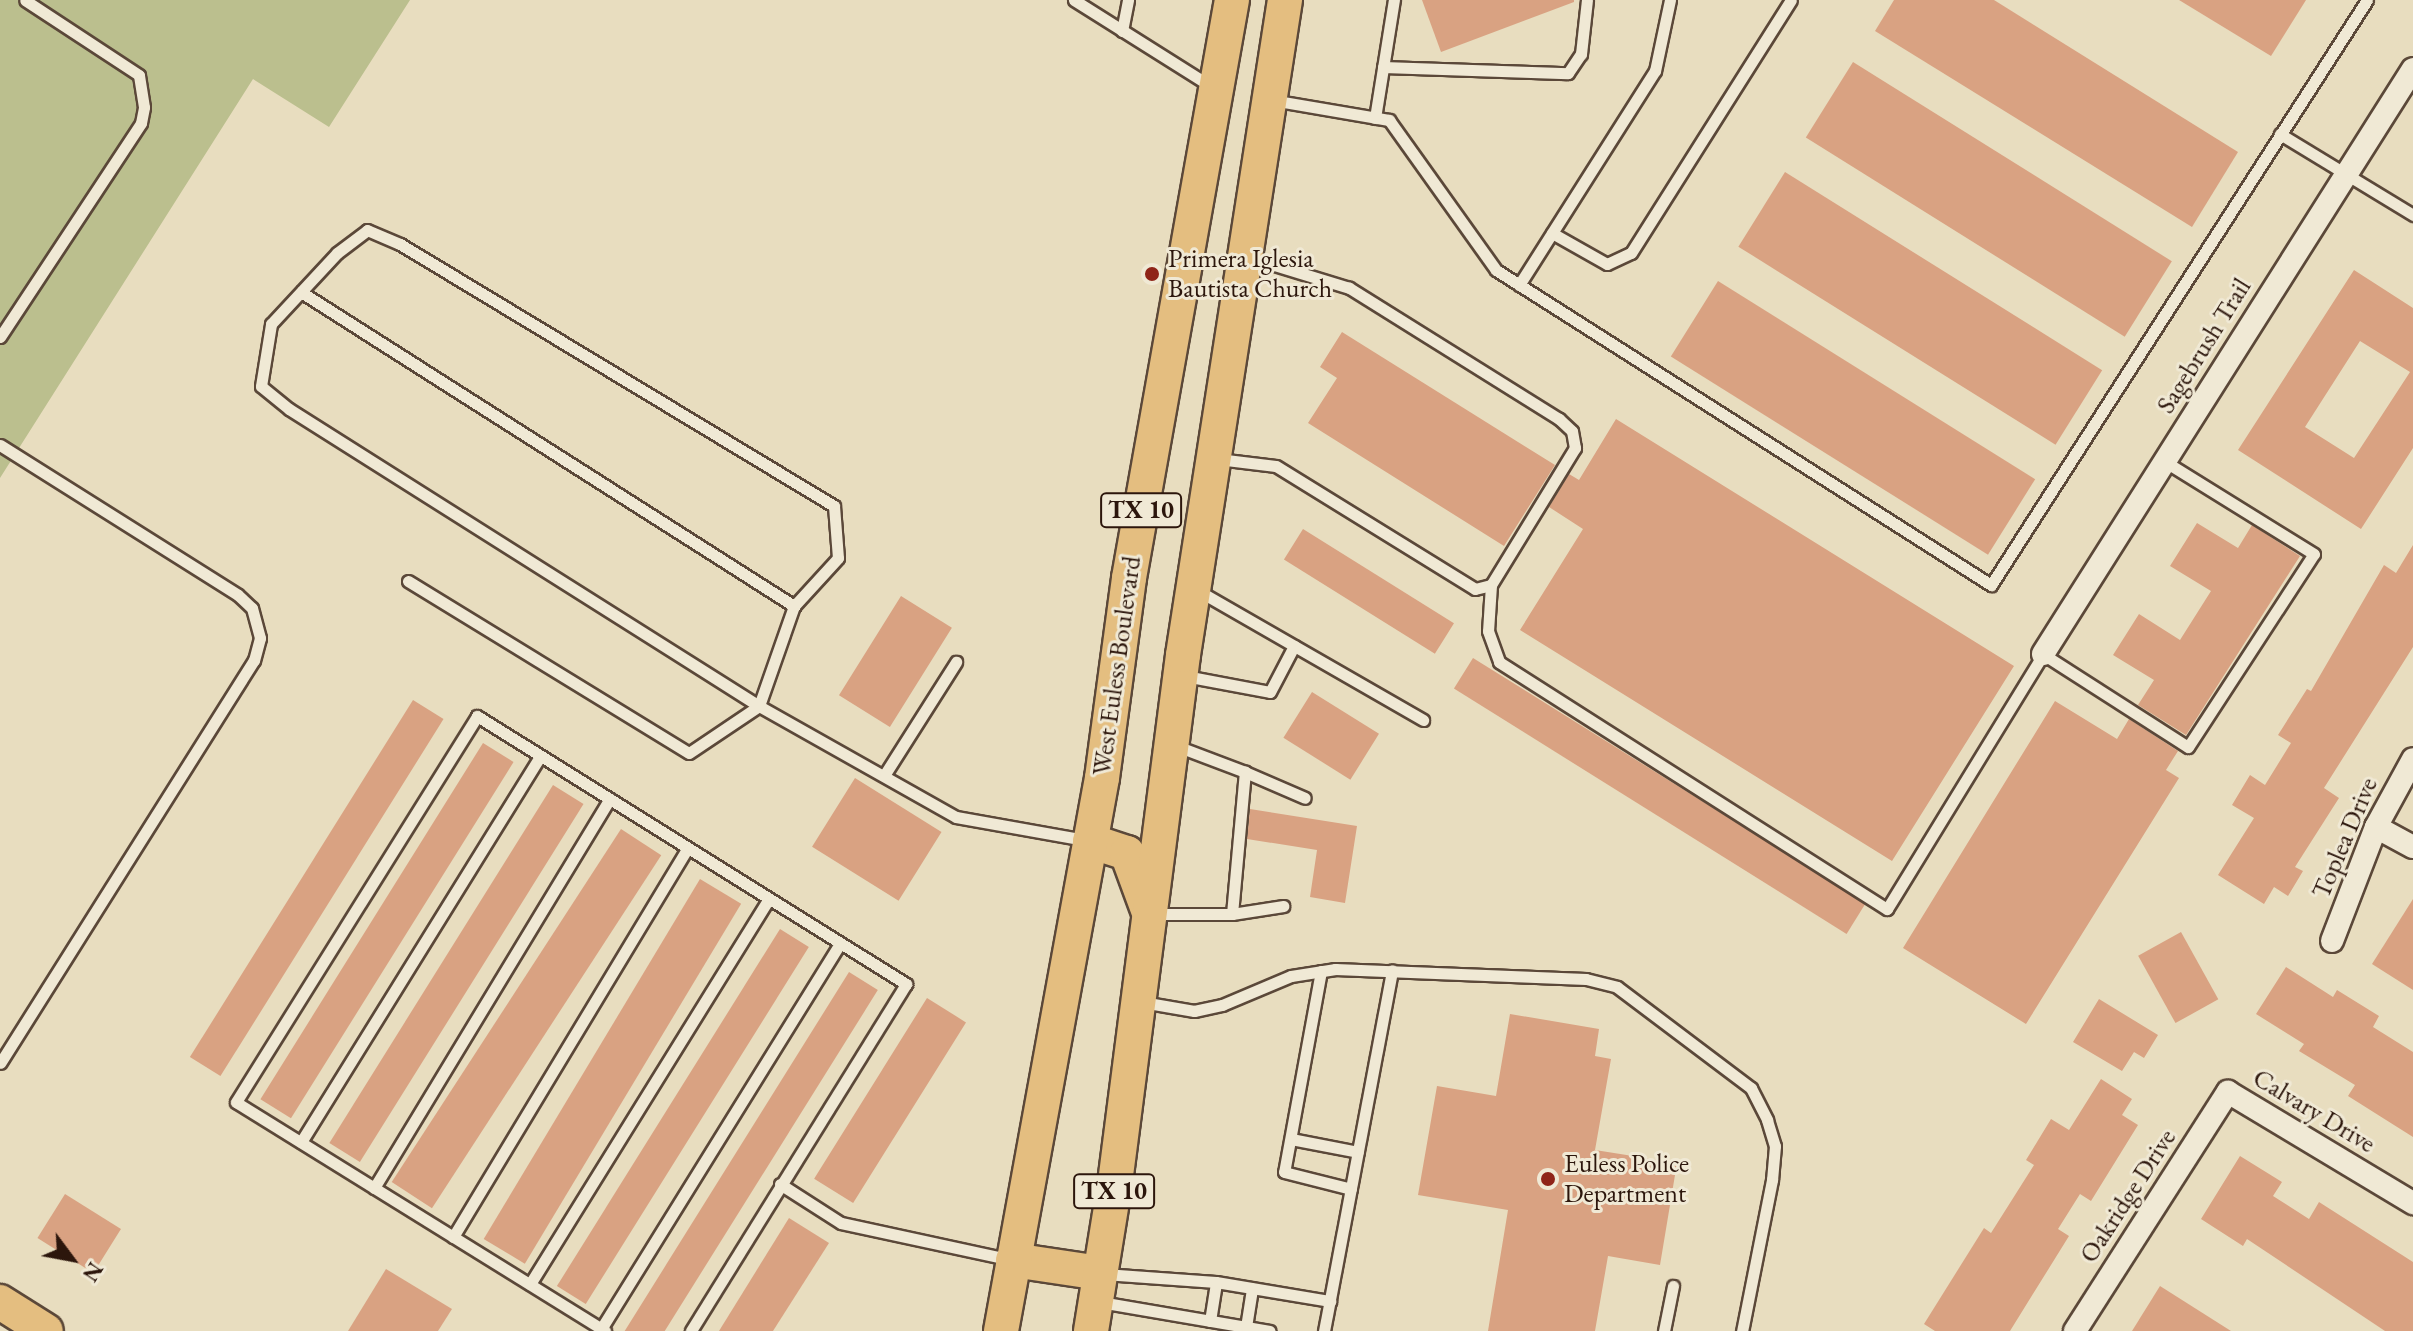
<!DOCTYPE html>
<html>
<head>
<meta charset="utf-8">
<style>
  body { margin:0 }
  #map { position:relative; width:2413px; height:1331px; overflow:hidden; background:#e8ddbf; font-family:"EB Garamond",serif }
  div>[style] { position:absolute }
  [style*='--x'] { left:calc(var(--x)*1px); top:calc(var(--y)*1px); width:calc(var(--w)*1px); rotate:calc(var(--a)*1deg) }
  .green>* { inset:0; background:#bbbf8e }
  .building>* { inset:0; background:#d9a282; transform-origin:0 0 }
  .roads { filter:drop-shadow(2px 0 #5b4839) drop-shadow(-2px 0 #5b4839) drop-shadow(0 2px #5b4839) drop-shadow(0 -2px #5b4839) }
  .service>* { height:11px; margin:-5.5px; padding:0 5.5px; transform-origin:5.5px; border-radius:5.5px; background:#f0e9d5 }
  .minor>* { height:22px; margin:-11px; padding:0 11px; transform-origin:11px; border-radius:11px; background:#f0e9d5 }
  .primary>* { height:34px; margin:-17px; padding:0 17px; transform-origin:17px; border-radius:17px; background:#e4be80 }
  .dots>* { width:22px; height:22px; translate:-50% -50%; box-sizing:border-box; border:4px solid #f0e9d5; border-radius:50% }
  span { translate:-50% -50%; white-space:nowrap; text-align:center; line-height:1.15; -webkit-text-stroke:6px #f0e9d5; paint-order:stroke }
  .shield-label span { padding:2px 6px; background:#f0e9d5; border:2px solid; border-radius:6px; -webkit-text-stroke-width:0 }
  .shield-label { font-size:24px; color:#2c160c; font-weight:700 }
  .poi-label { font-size:26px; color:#2c160c }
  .left { translate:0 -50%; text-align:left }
  .street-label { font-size:26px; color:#2c160c }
  .north { position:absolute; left:32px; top:1219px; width:80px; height:80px; -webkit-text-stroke:6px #f0e9d5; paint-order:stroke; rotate:122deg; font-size:22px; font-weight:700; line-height:32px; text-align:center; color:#2c160c }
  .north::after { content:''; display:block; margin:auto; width:28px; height:36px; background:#2c160c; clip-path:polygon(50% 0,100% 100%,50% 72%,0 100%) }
</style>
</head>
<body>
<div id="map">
  <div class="green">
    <div style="clip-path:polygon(0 0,410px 0,329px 127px,253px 79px,0 478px)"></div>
  </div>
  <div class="building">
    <div style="clip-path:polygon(1422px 0,1574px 0,1574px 2px,1441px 52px)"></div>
    <div style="clip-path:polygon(1894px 0,1994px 0,2238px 152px,2192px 227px,1875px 31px)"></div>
    <div style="clip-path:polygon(2179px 0,2306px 0,2271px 56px)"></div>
    <div style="left:1853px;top:62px;width:376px;height:89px;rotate:32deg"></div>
    <div style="left:1785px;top:172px;width:374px;height:88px;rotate:32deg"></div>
    <div style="clip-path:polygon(evenodd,2354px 270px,2413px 308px,2413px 448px,2361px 529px,2238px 450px,2354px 270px,2360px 341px,2410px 372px,2354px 458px,2305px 427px,2360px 341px)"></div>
    <div style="left:1718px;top:281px;width:374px;height:89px;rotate:32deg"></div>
    <div style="clip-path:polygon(1342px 332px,1555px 465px,1504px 546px,1308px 423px,1337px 378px,1320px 367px)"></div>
    <div style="clip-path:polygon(1616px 419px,2014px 666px,1892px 861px,1520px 630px,1583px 529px,1549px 507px,1569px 474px,1579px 480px)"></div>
    <div style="clip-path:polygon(2197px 523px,2238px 548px,2252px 525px,2300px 556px,2186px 735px,2138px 705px,2154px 680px,2113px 655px,2139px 614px,2180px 640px,2211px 591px,2170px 566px)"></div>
    <div style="left:1303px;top:529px;width:178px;height:36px;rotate:32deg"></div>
    <div style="clip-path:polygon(2413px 545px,2413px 647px,2324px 788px,2339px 798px,2295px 867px,2303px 871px,2288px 896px,2274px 887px,2264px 904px,2218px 875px,2254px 818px,2232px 805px,2250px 775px,2265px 785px,2291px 743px,2278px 735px,2307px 689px,2311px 691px,2384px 565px,2396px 573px)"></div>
    <div style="left:901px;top:596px;width:60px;height:117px;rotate:32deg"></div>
    <div style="left:1473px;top:658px;width:463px;height:36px;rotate:32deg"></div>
    <div style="left:1312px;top:692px;width:79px;height:54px;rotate:32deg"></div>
    <div style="left:413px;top:700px;width:36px;height:421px;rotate:32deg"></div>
    <div style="clip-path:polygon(2055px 701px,2117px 739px,2129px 719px,2178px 751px,2166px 770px,2179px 778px,2026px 1024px,1903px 948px)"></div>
    <div style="left:483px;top:743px;width:36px;height:420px;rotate:32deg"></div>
    <div style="left:855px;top:778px;width:102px;height:81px;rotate:32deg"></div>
    <div style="left:553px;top:785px;width:36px;height:422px;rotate:32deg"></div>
    <div style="clip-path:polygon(1250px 809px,1357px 826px,1345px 903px,1310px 897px,1317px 850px,1247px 839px)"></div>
    <div style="left:621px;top:829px;width:48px;height:421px;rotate:33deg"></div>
    <div style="left:700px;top:879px;width:48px;height:420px;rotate:31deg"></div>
    <div style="clip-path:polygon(2413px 899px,2413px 990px,2372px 964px)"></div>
    <div style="left:780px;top:929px;width:34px;height:421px;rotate:32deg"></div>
    <div style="left:2181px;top:932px;width:77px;height:49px;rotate:61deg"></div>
    <div style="clip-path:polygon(2286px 967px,2333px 997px,2337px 990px,2379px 1016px,2373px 1027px,2413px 1052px,2413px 1137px,2348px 1096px,2355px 1085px,2299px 1051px,2304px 1044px,2256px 1014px)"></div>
    <div style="left:849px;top:972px;width:34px;height:424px;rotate:32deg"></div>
    <div style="left:927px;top:998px;width:46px;height:213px;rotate:32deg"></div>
    <div style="clip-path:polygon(2099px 999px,2158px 1035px,2144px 1058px,2134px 1052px,2122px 1071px,2073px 1042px)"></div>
    <div style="clip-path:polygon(1510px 1014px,1599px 1029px,1595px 1056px,1611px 1059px,1595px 1150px,1677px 1163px,1660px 1265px,1608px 1256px,1595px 1331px,1488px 1331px,1508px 1210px,1418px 1195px,1437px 1086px,1496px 1096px)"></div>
    <div style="clip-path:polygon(2101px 1079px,2132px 1099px,2122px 1115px,2138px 1125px,2091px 1201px,2080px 1194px,2058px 1229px,2069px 1236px,2010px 1331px,1935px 1331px,1924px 1324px,1984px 1228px,1991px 1233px,2034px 1165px,2026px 1160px,2051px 1119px,2069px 1130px)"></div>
    <div style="clip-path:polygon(2240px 1156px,2282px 1182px,2273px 1196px,2309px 1219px,2319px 1202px,2413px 1262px,2413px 1331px,2385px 1331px,2247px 1239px,2243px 1246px,2201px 1219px)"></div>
    <div style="left:65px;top:1194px;width:66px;height:52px;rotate:32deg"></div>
    <div style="clip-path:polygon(789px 1218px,829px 1243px,773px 1331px,719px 1331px)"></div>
    <div style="clip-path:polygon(386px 1269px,452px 1309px,438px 1331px,348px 1331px)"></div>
    <div style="clip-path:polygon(2160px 1286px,2231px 1331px,2132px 1331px)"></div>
  </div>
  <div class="roads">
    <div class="service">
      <div style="--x:1074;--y:0;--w:163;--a:32.2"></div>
      <div style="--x:1122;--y:31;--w:32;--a:-79"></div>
      <div style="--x:1383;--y:67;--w:185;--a:1.9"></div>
      <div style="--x:1568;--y:73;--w:23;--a:-56"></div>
      <div style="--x:1581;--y:54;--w:54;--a:-83.7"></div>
      <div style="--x:1272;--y:100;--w:119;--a:9.7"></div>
      <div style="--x:1389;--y:120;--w:184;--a:54.5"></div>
      <div style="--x:1496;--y:270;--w:587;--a:32.47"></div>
      <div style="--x:1991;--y:585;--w:695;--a:-57.27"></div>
      <div style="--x:1375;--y:118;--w:120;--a:-80.9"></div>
      <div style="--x:2280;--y:134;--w:156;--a:31.3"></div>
      <div style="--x:1552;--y:233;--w:63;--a:29.4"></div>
      <div style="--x:1607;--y:264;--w:26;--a:-25"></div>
      <div style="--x:1631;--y:253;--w:299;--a:-57.7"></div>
      <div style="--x:1519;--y:285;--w:254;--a:-57.6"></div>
      <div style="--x:1655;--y:71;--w:73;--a:-78.1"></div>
      <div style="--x:301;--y:292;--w:585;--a:32.49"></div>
      <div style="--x:794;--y:606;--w:106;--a:109.3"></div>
      <div style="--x:759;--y:706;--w:556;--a:-147.71"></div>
      <div style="--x:289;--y:409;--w:36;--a:-141"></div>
      <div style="--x:261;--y:386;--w:63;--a:-80.8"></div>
      <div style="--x:271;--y:324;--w:97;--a:-47.1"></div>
      <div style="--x:337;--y:253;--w:38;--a:-37"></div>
      <div style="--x:367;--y:230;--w:36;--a:23"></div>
      <div style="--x:400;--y:244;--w:507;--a:31.12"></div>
      <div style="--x:834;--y:506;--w:52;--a:85.6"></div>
      <div style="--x:838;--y:558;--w:65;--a:132.5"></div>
      <div style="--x:0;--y:337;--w:256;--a:-56.6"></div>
      <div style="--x:141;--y:123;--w:16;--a:-79"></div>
      <div style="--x:144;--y:107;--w:32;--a:-99"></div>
      <div style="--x:139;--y:75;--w:136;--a:-146.7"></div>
      <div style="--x:0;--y:445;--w:281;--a:32.2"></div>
      <div style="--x:238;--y:595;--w:19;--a:43"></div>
      <div style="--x:252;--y:608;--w:31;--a:75"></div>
      <div style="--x:260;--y:638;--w:23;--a:105"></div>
      <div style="--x:254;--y:660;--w:476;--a:122.2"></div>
      <div style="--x:1218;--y:459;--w:58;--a:6.9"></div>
      <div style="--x:1276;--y:466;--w:234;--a:31.7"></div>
      <div style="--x:1475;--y:589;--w:16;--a:-14"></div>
      <div style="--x:1491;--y:585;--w:161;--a:-58.5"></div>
      <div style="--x:1575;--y:448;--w:17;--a:-100"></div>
      <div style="--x:1572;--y:431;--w:18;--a:-137"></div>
      <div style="--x:1559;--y:419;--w:248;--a:-148"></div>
      <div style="--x:1349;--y:288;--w:106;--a:-162.9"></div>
      <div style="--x:408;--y:581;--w:329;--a:31.5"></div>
      <div style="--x:689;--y:753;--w:84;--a:-33.9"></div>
      <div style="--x:759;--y:706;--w:226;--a:29.4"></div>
      <div style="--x:956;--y:817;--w:131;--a:10.1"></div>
      <div style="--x:1491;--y:585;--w:46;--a:93.7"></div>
      <div style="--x:1488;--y:631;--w:33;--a:70"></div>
      <div style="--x:1499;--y:662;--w:460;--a:32.5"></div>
      <div style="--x:1887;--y:909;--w:299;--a:-58.5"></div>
      <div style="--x:2043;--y:654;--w:172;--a:32.7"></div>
      <div style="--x:2188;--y:747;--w:230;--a:-56.9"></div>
      <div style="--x:2314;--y:554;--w:176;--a:-148.2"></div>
      <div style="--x:1197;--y:590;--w:261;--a:29.9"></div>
      <div style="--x:1185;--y:676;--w:86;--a:10.7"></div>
      <div style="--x:1270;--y:692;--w:52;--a:-62.4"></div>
      <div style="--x:1174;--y:745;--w:76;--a:20.8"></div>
      <div style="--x:885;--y:774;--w:133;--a:-57.6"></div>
      <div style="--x:1154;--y:914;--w:78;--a:0"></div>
      <div style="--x:1232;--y:914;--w:52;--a:-8.9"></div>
      <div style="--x:1232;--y:914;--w:143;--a:-84.8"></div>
      <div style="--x:1245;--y:772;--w:65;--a:23.4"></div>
      <div style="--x:1321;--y:971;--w:204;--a:100.4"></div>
      <div style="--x:1284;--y:1172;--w:69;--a:14.2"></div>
      <div style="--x:1142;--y:1002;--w:53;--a:9.8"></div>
      <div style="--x:1194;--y:1011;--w:29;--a:-12"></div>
      <div style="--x:1222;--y:1005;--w:75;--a:-22.8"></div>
      <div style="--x:1291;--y:976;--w:45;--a:-9"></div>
      <div style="--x:1335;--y:969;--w:251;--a:2.3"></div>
      <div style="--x:1586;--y:979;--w:32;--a:14"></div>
      <div style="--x:1617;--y:987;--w:168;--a:37"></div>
      <div style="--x:1751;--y:1088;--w:36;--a:63"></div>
      <div style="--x:1767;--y:1120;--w:27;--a:73"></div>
      <div style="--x:1775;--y:1146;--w:34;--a:95"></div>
      <div style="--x:1772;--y:1180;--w:154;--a:101.2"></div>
      <div style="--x:1291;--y:1139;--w:68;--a:11"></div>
      <div style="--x:301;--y:1142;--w:454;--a:-58.2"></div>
      <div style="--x:780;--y:1184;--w:72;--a:32.6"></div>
      <div style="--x:841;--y:1223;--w:171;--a:12.2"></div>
      <div style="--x:374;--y:1188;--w:455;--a:-58.8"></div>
      <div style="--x:453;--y:1237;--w:454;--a:-58.9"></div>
      <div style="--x:1104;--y:1274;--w:112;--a:4.1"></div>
      <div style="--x:1216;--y:1282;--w:116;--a:9.5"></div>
      <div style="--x:530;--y:1284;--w:453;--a:-58.2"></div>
      <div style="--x:1100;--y:1302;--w:172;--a:9.7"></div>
      <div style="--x:1210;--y:1321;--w:39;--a:-81"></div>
      <div style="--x:1246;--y:1327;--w:39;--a:-81"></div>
      <div style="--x:601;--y:1329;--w:454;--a:-58.2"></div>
      <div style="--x:605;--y:1331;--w:434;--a:-148.2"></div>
      <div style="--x:236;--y:1102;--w:455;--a:-58"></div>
      <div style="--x:477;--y:716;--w:506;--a:31.99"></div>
      <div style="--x:906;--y:984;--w:408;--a:121.8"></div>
      <div style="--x:1324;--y:1331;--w:367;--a:-79.3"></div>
      <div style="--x:1664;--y:1331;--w:46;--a:-78.7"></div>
    </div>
    <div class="minor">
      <div style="--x:2043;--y:654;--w:692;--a:-57.69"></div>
      <div style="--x:2376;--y:827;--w:42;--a:28.4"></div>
      <div style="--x:2332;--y:941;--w:122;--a:-68.9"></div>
      <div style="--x:2376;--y:827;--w:77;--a:-61.4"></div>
      <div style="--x:2075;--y:1331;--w:284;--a:-57.4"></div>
      <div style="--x:2228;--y:1092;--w:216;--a:31"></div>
    </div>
    <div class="primary">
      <div style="--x:1090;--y:841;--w:39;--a:18"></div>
      <div style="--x:1127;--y:853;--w:61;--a:69.8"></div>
      <div style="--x:1013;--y:1260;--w:88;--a:8.5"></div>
      <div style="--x:0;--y:1302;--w:54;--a:32.2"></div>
      <div style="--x:1001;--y:1331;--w:562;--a:-79.65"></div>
      <div style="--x:1102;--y:778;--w:202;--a:-82.3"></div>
      <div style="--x:1129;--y:578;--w:587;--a:-79.9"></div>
      <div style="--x:1091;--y:1331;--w:150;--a:-80.8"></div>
      <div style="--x:1115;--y:1183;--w:532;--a:-82.66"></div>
      <div style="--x:1183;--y:655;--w:663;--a:-81.15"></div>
    </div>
  </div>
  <div class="dots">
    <div style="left:1152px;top:274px;background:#8f2418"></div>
    <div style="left:1548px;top:1179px;background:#8f2418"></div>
  </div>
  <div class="shield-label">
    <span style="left:1141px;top:510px">TX 10</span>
    <span style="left:1114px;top:1191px">TX 10</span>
  </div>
  <div class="poi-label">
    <span class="left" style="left:1168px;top:274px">Primera Iglesia<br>Bautista Church</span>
    <span class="left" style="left:1564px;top:1179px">Euless Police<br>Department</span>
  </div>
  <div class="street-label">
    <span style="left:2204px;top:346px;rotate:-58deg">Sagebrush Trail</span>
    <span style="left:1117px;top:666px;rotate:-82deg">West Euless Boulevard</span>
    <span style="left:2345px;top:838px;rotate:-67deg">Toplea Drive</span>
    <span style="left:2314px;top:1111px;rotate:31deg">Calvary Drive</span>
    <span style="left:2128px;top:1196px;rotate:-57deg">Oakridge Drive</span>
  </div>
  <div class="north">N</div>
</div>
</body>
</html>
